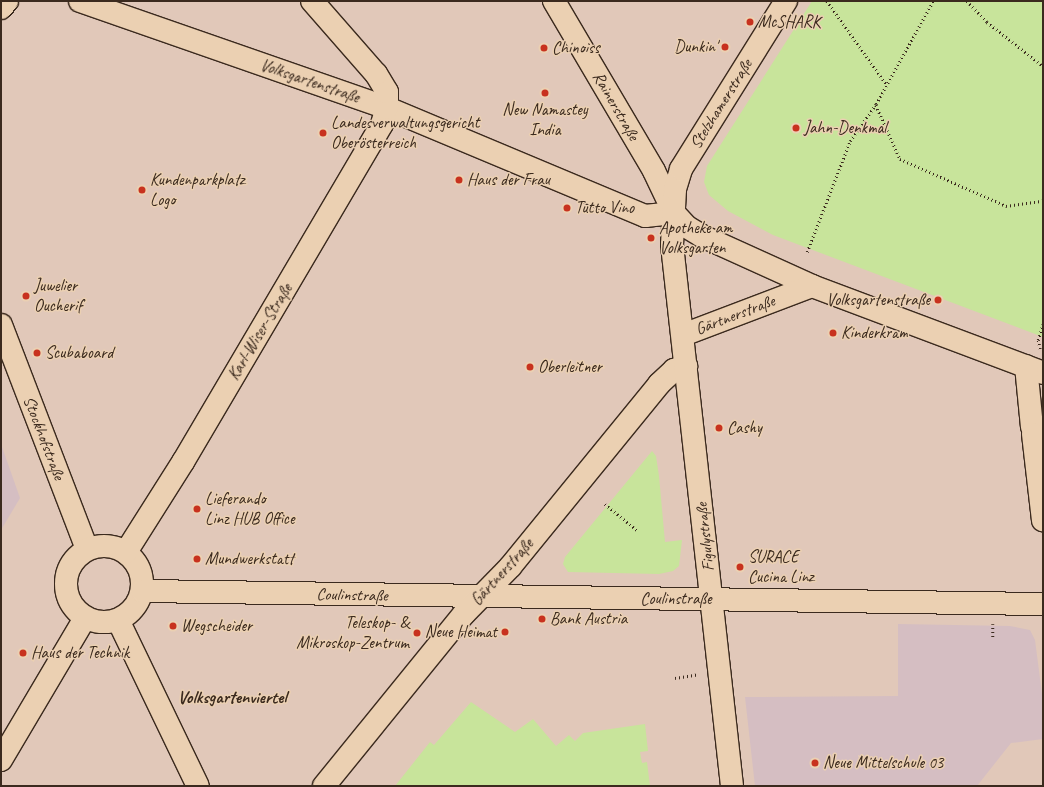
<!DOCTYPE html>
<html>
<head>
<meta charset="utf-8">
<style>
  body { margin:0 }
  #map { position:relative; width:1044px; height:787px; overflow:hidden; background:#e1c8b9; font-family:Caveat,sans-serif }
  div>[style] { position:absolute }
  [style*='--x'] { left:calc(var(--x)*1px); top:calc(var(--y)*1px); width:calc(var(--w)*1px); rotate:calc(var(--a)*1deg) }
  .built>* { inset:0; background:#d5bec2 }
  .green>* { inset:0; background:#c8e49b }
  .path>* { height:2.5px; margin-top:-1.25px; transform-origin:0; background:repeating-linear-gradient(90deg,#3b2a1e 0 1px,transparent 0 4px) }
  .roads { filter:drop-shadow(1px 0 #3b2a1e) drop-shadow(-1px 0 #3b2a1e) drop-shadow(0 1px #3b2a1e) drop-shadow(0 -1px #3b2a1e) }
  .minor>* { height:22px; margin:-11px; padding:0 11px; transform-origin:11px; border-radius:11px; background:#ebd0b2 }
  .minor>.ring { margin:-11px; padding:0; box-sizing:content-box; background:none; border:22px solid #ebd0b2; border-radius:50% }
  .dots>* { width:11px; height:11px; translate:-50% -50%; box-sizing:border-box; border:2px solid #ebd0b2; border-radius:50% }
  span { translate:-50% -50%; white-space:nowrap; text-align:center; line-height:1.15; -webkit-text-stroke:3px #ebd0b2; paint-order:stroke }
  .poi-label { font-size:17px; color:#3b2a1e }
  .left { translate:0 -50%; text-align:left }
  .right { translate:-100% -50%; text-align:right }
  .street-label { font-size:17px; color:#3b2a1e }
  .neighbourhood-label { font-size:18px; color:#3b2a1e; font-weight:700 }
  .frame { position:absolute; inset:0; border:2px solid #3b2a1e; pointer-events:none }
</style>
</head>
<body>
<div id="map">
  <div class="built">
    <div style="clip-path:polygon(1px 444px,20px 498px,1px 530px)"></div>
    <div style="clip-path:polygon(898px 624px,1010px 626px,1030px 630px,1035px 640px,1043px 702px,1043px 739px,1011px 743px,977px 786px,755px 786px,745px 697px,898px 696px)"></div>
  </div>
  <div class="green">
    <div style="clip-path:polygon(812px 1px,1043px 1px,1043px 337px,773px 235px,728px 211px,709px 195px,704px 182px,707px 166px)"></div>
    <div style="clip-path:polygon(652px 451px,656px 456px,659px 476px,665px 542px,682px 540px,679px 566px,673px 571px,659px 574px,568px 572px,563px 564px,565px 557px)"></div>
    <div style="clip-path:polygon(471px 702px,515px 732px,533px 719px,556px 746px,569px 735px,575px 741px,583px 733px,645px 724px,648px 751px,640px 752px,642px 763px,647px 762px,650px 786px,395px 786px,430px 742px,434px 745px)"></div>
  </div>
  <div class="path">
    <div style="--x:827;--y:1;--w:103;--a:54.5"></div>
    <div style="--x:967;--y:1;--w:29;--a:46"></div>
    <div style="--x:987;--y:22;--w:71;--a:38.2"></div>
    <div style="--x:876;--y:105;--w:59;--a:66"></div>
    <div style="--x:900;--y:159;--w:116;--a:23.9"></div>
    <div style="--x:1006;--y:206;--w:37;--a:-8"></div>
    <div style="--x:807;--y:252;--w:119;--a:-68.8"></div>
    <div style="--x:850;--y:141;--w:45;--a:-54.9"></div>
    <div style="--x:876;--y:104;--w:118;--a:-61"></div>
    <div style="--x:1040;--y:349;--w:9;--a:-103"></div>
    <div style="--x:1038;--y:340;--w:17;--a:-73"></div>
    <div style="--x:605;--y:504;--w:41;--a:39.1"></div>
    <div style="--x:993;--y:624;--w:15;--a:90"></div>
    <div style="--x:675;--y:678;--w:24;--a:-9"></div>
  </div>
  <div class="roads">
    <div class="minor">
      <div style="--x:80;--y:1;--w:325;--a:19.2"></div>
      <div style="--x:387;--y:108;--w:280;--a:22.7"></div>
      <div style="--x:645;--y:216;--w:29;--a:-6"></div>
      <div style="--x:554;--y:1;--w:197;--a:59.5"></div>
      <div style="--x:654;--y:171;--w:47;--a:64.5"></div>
      <div style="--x:674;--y:213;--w:19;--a:47"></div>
      <div style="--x:687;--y:227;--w:17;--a:31"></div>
      <div style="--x:702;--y:236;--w:121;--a:24.4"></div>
      <div style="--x:812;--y:286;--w:247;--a:20.6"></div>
      <div style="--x:1;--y:8;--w:9;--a:-49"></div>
      <div style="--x:1;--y:325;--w:240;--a:69"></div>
      <div style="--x:683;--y:335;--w:138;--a:-20.8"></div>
      <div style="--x:1026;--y:366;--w:61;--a:84.4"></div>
      <div style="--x:1033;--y:434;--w:87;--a:83.4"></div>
      <div class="ring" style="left:66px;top:546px;width:54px;height:54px"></div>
      <div style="--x:126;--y:552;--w:107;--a:-57.7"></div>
      <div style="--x:183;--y:462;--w:392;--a:-59.5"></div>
      <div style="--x:382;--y:124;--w:17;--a:-73"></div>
      <div style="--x:387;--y:108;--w:16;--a:-90"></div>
      <div style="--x:387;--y:92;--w:21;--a:-121"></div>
      <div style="--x:376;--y:74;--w:97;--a:-131.2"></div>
      <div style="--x:142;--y:591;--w:901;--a:0.83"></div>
      <div style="--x:118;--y:620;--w:184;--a:64.3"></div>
      <div style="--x:1;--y:760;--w:165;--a:-59.4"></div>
      <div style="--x:324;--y:786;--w:222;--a:-50.9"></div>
      <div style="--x:464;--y:614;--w:66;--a:-45.6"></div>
      <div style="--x:510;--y:567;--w:236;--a:-50.8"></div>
      <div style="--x:659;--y:384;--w:21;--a:-43"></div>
      <div style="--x:674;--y:370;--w:13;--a:-18"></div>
      <div style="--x:732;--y:786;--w:544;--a:-96.33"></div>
      <div style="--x:672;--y:245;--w:56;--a:-86.9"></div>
      <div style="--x:675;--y:189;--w:21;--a:-73"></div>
      <div style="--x:681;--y:169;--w:198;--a:-58"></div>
    </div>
  </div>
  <div class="dots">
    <div style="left:750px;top:22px;background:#c8321e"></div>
    <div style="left:725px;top:47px;background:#c8321e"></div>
    <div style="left:544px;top:48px;background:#c8321e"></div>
    <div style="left:545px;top:93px;background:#c8321e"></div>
    <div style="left:796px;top:128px;background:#c8321e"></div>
    <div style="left:323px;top:133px;background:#c8321e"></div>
    <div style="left:459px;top:180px;background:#c8321e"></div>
    <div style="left:142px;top:190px;background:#c8321e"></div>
    <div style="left:567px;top:208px;background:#c8321e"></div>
    <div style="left:651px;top:238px;background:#c8321e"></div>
    <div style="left:26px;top:296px;background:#c8321e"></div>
    <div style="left:938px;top:300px;background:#c8321e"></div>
    <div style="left:833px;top:333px;background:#c8321e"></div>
    <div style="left:37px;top:353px;background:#c8321e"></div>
    <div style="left:530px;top:367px;background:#c8321e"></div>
    <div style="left:719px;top:428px;background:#c8321e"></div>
    <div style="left:197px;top:509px;background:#c8321e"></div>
    <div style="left:197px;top:559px;background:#c8321e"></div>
    <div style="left:740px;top:567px;background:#c8321e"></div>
    <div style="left:542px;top:619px;background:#c8321e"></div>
    <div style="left:173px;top:626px;background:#c8321e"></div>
    <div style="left:505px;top:632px;background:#c8321e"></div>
    <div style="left:417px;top:633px;background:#c8321e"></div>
    <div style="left:23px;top:653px;background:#c8321e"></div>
    <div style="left:815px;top:763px;background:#c8321e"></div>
  </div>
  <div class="poi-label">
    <span class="left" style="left:758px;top:22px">McSHARK</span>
    <span class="right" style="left:717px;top:47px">Dunkin'</span>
    <span class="left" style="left:552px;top:48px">Chinoiss</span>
    <span style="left:545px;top:120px">New Namastey<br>India</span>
    <span class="left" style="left:331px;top:133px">Landesverwaltungsgericht<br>Oberösterreich</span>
    <span class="left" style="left:804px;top:128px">Jahn-Denkmal</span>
    <span class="left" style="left:150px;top:190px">Kundenparkplatz<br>Logo</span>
    <span class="left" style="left:467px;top:180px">Haus der Frau</span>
    <span class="left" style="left:575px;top:208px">Tutto Vino</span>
    <span class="left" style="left:659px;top:238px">Apotheke am<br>Volksgarten</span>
    <span class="left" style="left:34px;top:296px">Juwelier<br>Oucherif</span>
    <span class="right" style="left:930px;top:300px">Volksgartenstraße</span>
    <span class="left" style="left:841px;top:333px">Kinderkram</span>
    <span class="left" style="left:45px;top:353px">Scubaboard</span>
    <span class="left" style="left:538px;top:367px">Oberleitner</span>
    <span class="left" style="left:727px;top:428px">Cashy</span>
    <span class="left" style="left:205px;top:509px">Lieferando<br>Linz HUB Office</span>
    <span class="left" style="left:748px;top:567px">SURACE<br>Cucina Linz</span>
    <span class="left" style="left:205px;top:559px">Mundwerkstatt</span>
    <span class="left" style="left:550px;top:619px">Bank Austria</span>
    <span class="right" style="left:409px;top:633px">Teleskop- &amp;<br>Mikroskop-Zentrum</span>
    <span class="left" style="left:181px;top:626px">Wegscheider</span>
    <span class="right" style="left:497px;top:632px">Neue Heimat</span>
    <span class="left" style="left:31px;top:653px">Haus der Technik</span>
    <span class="left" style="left:823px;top:763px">Neue Mittelschule 03</span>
  </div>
  <div class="street-label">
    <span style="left:310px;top:81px;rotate:19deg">Volksgartenstraße</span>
    <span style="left:721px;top:104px;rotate:-58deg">Stelzhamerstraße</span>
    <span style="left:616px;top:106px;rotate:60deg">Rainerstraße</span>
    <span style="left:735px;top:315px;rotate:-21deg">Gärtnerstraße</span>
    <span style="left:260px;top:332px;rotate:-59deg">Karl-Wiser-Straße</span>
    <span style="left:44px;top:438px;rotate:69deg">Stockhofstraße</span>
    <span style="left:705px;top:537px;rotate:-96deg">Figulystraße</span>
    <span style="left:502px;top:572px;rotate:-48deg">Gärtnerstraße</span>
    <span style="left:352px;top:595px;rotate:1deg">Coulinstraße</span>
    <span style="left:676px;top:599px">Coulinstraße</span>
  </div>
  <div class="neighbourhood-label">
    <span style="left:232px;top:697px">Volksgartenviertel</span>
  </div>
  <div class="frame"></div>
</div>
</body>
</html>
